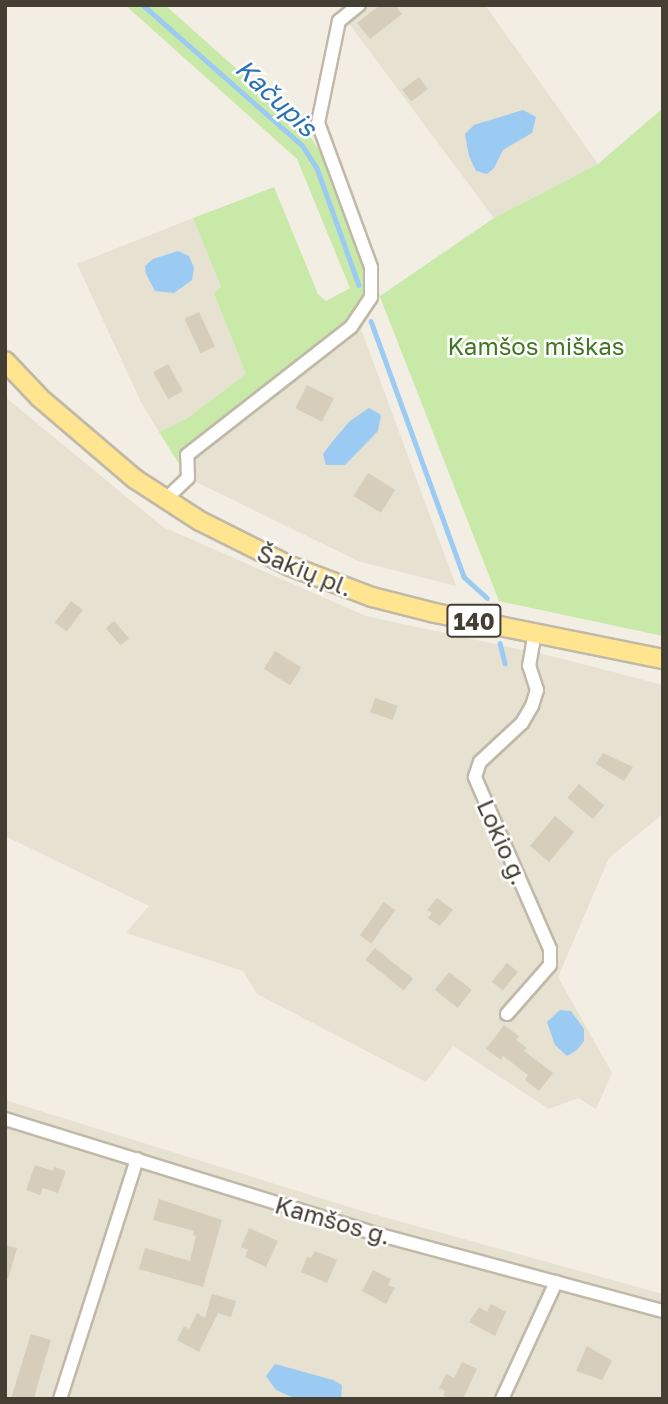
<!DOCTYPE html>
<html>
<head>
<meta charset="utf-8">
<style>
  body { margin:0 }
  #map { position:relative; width:668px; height:1404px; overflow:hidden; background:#f2eee3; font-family:"Golos Text",sans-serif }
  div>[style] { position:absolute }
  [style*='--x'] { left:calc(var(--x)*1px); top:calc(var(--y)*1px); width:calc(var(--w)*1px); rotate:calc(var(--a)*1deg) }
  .residential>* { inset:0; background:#e6e1d0 }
  .green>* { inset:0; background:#c9e9a9 }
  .water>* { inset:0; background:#9bcaf3 }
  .stream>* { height:4.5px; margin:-2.25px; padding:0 2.25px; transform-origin:2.25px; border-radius:2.25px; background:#9bcaf3 }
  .building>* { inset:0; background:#d7cdbb; transform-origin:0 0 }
  .roads { filter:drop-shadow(2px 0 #c1b9a8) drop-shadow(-2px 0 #c1b9a8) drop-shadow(0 2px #c1b9a8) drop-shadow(0 -2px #c1b9a8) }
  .minor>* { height:12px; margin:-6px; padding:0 6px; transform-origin:6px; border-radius:6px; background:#fff }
  .primary>* { height:18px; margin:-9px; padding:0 9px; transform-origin:9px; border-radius:9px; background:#ffe58f }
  span { translate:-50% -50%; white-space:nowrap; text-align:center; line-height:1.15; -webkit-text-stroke:5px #fff; paint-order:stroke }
  .shield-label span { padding:2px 5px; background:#fff; border:2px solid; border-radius:5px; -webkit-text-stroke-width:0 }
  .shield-label { font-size:23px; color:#443e33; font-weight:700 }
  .park-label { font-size:24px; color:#407724 }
  .street-label { font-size:24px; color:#443e33 }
  .water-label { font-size:26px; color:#2972b3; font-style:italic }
  .frame { position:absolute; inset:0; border:7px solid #443e33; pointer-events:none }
</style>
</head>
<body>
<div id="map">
  <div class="residential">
    <div style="clip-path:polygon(351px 5px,485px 5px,598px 164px,494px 218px,341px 13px)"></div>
    <div style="clip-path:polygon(193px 218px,221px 287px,214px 294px,246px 374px,186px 419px,159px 432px,141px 402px,77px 264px)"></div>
    <div style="clip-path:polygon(361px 329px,456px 586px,358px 561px,188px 478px,201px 449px,266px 405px)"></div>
    <div style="clip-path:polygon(5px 397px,163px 527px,366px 616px,559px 658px,663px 685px,663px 814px,609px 858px,558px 977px,612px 1073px,596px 1109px,578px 1098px,549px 1109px,453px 1046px,426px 1082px,257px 994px,243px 971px,126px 933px,149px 906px,5px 836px)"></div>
    <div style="clip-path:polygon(5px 1100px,362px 1211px,663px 1294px,663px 1399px,5px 1399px)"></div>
  </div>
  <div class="green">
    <div style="clip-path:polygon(125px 5px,165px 5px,306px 131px,329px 164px,380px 296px,494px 218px,598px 164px,663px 108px,663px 636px,499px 601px,380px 297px,361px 329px,266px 405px,201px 449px,188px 478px,159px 432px,186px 419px,246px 374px,214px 294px,221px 287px,193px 218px,274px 187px,318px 294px,326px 301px,350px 288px,297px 159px)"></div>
  </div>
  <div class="water">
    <div style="clip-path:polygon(523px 110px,536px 117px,532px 133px,503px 150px,494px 168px,487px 174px,476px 171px,469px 156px,465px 134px,474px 125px)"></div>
    <div style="clip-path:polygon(178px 251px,189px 256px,194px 268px,192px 280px,174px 293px,155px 291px,146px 274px,145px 266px,153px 259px)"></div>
    <div style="clip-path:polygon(369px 408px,381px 415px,378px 431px,345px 465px,326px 465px,323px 454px,332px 442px,350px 421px)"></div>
    <div style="clip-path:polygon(560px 1010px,571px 1011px,584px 1029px,584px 1041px,577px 1050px,567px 1056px,555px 1045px,547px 1022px)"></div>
    <div style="clip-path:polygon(275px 1364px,333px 1380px,342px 1385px,341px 1399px,296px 1399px,276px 1390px,266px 1376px)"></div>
  </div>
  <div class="stream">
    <div style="--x:143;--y:5;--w:212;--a:41.4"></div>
    <div style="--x:302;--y:145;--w:27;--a:57"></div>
    <div style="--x:317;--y:168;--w:124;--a:70.3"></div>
    <div style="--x:371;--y:321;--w:272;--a:70"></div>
    <div style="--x:464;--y:577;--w:31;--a:42"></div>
    <div style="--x:500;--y:643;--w:21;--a:76"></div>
  </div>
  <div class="building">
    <div style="clip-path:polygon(380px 5px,395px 5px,402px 14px,370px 39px,357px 23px)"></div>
    <div style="left:419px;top:77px;width:15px;height:21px;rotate:53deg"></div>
    <div style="left:199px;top:312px;width:38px;height:16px;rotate:65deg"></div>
    <div style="left:168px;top:364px;width:31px;height:17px;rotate:61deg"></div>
    <div style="left:307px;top:385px;width:30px;height:26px;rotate:27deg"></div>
    <div style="left:368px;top:473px;width:32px;height:27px;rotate:32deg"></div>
    <div style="left:71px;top:601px;width:15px;height:27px;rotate:37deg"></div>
    <div style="left:114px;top:621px;width:23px;height:11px;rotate:49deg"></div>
    <div style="left:275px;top:651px;width:31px;height:21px;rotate:32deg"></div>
    <div style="left:375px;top:698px;width:24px;height:15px;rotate:19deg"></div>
    <div style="clip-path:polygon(603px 753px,633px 767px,624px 781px,596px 764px)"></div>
    <div style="left:579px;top:784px;width:33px;height:18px;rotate:40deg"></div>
    <div style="left:555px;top:816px;width:25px;height:39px;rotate:40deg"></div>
    <div style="clip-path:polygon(437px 898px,453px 910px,440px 926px,428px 918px,432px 913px,427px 910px)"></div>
    <div style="left:384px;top:902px;width:14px;height:41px;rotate:36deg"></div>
    <div style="left:375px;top:948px;width:49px;height:15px;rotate:39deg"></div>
    <div style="left:507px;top:963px;width:14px;height:24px;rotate:39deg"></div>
    <div style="left:449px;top:972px;width:29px;height:23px;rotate:38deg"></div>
    <div style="clip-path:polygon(504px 1025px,519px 1036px,516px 1040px,527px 1048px,524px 1051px,553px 1073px,539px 1091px,525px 1080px,528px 1075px,503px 1056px,501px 1060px,486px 1049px)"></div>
    <div style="clip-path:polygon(35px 1165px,53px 1171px,54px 1167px,66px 1171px,58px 1193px,43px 1188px,40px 1195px,26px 1190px)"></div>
    <div style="clip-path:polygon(159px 1199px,222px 1220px,203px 1287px,139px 1269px,145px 1248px,190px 1261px,196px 1236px,193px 1235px,194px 1231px,153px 1220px)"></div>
    <div style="clip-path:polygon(249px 1228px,278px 1241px,266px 1267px,245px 1257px,248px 1250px,241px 1247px)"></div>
    <div style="clip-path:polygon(5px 1245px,17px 1248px,8px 1279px,5px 1279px)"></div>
    <div style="clip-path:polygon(315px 1251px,337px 1260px,327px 1283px,301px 1272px,307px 1257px,311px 1258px)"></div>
    <div style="clip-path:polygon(373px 1270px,391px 1279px,388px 1285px,395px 1288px,386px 1304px,362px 1291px)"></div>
    <div style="clip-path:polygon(212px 1294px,236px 1301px,231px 1317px,218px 1313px,199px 1352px,177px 1340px,184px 1326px,189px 1329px,197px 1313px,205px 1318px)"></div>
    <div style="clip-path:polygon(491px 1304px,506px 1312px,495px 1336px,469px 1322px,479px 1307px,487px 1312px)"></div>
    <div style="clip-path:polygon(31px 1334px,51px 1340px,38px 1383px,34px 1399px,11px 1399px)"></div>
    <div style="clip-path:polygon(587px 1346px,612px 1361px,602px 1380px,576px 1371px)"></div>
    <div style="clip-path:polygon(462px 1362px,477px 1369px,463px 1399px,450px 1399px,443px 1395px,445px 1391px,439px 1388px,446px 1374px,454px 1378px)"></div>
  </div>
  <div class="roads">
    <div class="minor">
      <div style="--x:165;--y:500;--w:32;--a:-44"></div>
      <div style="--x:188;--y:478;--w:23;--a:-92"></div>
      <div style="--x:187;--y:455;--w:208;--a:-38"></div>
      <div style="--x:351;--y:327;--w:36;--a:-56"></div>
      <div style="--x:371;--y:297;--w:30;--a:-90"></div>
      <div style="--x:371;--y:267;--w:153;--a:-110.2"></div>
      <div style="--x:318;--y:123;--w:104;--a:-78.4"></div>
      <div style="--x:339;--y:21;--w:26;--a:-39"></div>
      <div style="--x:507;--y:1014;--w:65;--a:-48.7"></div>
      <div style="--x:550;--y:965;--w:16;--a:-90"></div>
      <div style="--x:550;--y:949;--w:188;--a:-113.6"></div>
      <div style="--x:475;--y:777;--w:16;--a:-72"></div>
      <div style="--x:480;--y:762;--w:57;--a:-42.9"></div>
      <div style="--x:522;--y:723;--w:20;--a:-60"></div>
      <div style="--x:532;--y:706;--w:17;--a:-73"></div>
      <div style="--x:537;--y:690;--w:25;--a:-108"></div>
      <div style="--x:529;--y:666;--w:34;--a:-80"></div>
      <div style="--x:5;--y:1119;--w:378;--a:17.2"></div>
      <div style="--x:366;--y:1231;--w:308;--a:15.1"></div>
      <div style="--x:60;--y:1399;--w:252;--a:-72.2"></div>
      <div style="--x:502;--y:1399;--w:129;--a:-65.2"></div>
    </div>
    <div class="primary">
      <div style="--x:5;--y:361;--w:51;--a:46.6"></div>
      <div style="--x:40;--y:398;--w:125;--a:40.5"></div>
      <div style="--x:135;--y:479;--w:77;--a:32.9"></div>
      <div style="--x:200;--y:521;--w:101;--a:26.6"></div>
      <div style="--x:290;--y:566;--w:88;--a:20.7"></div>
      <div style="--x:372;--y:597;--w:65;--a:14.3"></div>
      <div style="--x:435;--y:613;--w:233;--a:11.4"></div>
    </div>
  </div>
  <div class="shield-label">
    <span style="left:474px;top:621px">140</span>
  </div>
  <div class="park-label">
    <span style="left:536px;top:346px">Kamšos miškas</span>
  </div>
  <div class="street-label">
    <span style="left:305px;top:570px;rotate:22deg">Šakių pl.</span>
    <span style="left:503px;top:842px;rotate:66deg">Lokio g.</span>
    <span style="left:333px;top:1220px;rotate:16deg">Kamšos g.</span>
  </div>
  <div class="water-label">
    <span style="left:276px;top:98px;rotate:43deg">Kačupis</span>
  </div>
  <div class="frame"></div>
</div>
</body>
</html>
